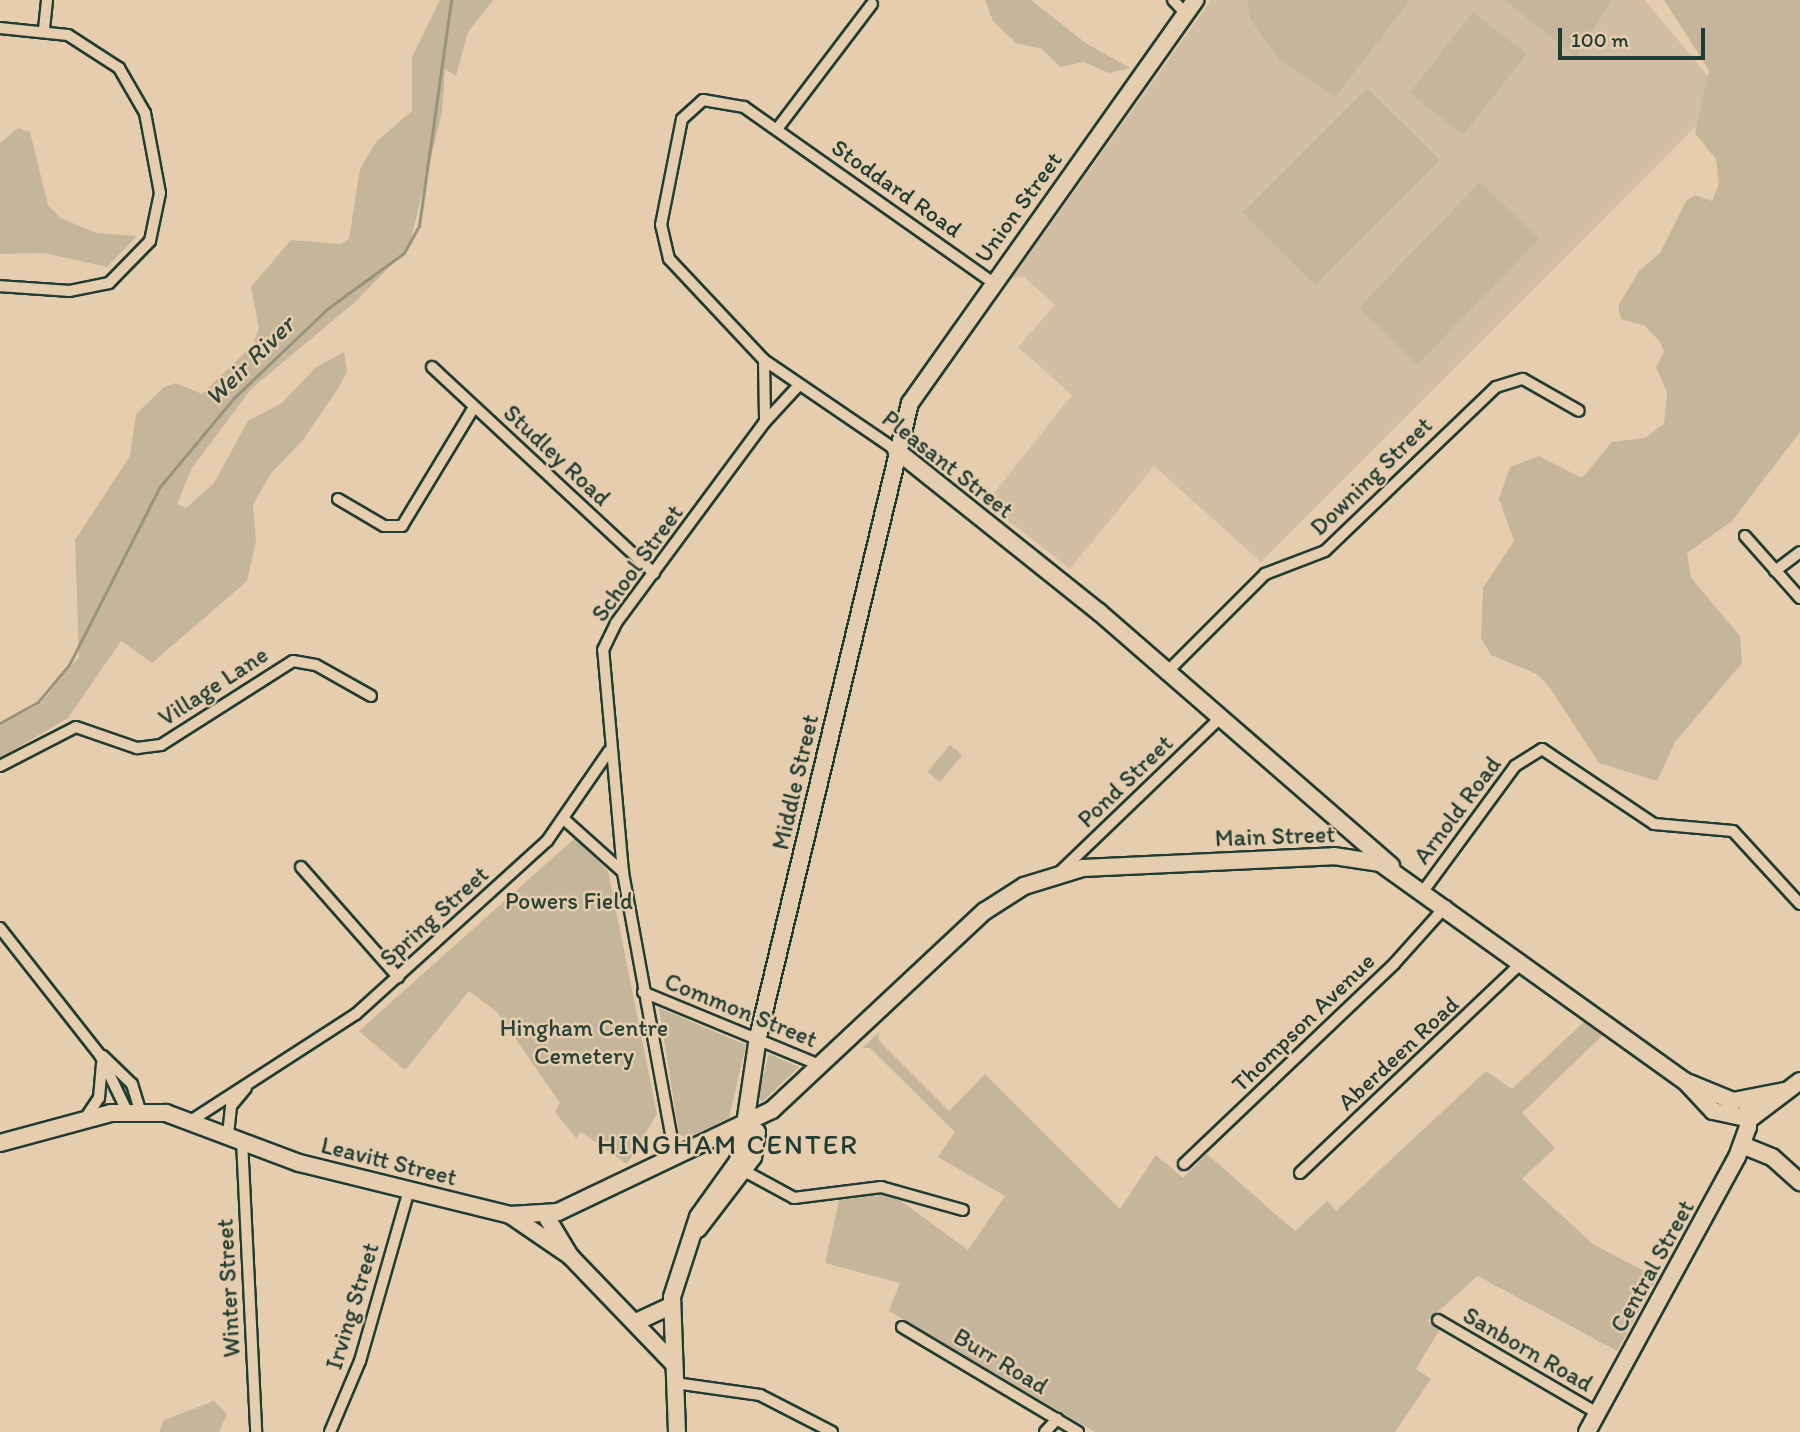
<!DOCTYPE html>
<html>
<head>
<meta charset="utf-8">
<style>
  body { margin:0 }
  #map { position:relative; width:1800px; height:1432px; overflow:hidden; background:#e6cdae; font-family:Itim,sans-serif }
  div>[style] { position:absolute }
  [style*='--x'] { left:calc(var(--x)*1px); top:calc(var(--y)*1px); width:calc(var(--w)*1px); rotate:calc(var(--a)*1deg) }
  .built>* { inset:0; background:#d2bea2 }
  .green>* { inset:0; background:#c5b59a; transform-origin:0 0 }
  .stream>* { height:2.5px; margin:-1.25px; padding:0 1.25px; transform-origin:1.25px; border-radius:1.25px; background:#97947d }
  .roads { filter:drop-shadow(2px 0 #1f3d34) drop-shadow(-2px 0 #1f3d34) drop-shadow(0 2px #1f3d34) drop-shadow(0 -2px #1f3d34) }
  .street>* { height:10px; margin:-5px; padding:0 5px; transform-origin:5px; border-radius:5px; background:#e6cdae }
  .secondary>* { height:16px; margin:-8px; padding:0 8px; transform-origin:8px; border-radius:8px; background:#e6cdae }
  span { translate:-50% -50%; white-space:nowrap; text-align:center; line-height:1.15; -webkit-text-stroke:5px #e6cdae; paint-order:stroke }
  .street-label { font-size:24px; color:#1f3d34 }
  .park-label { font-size:24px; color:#274339 }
  .water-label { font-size:26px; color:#2b463b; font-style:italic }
  .quarter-label { font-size:28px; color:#1f3d34; letter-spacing:2px }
  .scale { position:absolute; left:1558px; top:28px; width:147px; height:32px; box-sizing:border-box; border:4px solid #1f3d34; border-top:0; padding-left:9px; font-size:21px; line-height:24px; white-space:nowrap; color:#1f3d34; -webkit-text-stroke:5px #e6cdae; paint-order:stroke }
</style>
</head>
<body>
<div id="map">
  <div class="built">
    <div style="clip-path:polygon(1211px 0,1645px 0,1725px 97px,1261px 562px,1154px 466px,1070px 569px,986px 503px,1072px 395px,1018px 347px,1055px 305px,1024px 277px,1012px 278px)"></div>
  </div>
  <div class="green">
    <div style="clip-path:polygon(440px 0,493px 0,468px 32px,456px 76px,445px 69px,442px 112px,409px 247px,355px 302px,251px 389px,192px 468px,177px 504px,186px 508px,214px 483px,248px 421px,282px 403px,315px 368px,344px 352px,347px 371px,339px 387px,303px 440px,271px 473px,253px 505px,256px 541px,247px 581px,152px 663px,121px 641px,68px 718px,0 758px,0 725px,40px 704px,79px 657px,75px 540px,130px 456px,136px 414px,164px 387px,176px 383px,202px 394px,253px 345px,259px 328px,251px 287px,291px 240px,340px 244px,349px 239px,360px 169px,376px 142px,412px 111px,412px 57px)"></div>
    <div style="clip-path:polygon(985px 0,1031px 0,1087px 44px,1130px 68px,1109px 73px,1084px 62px,1060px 67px,1042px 49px,1016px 43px,993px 21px)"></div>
    <div style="clip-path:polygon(1247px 0,1410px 0,1335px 97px,1279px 59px,1250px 19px)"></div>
    <div style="clip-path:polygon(1505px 0,1612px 0,1576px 57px)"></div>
    <div style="clip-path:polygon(1664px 0,1800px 0,1800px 432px,1732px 521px,1687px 553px,1691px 578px,1740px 636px,1742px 663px,1675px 742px,1657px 781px,1599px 763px,1550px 688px,1537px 674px,1491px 655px,1481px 638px,1483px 588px,1514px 541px,1499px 499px,1510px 467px,1539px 456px,1582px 478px,1612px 442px,1645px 438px,1664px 424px,1667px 392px,1656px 367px,1664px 352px,1660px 342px,1645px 326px,1621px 319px,1618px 306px,1639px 271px,1660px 253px,1686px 201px,1695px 195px,1712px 201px,1719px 184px,1716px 159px,1695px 133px,1709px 70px)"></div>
    <div style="left:1473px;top:12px;width:68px;height:103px;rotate:38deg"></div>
    <div style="left:1367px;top:88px;width:103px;height:176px;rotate:45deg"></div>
    <div style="clip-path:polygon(18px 128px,30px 132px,48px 205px,61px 218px,96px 233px,137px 236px,107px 267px,44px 253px,0 254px,0 143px)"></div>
    <div style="left:1480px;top:182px;width:82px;height:175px;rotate:44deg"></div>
    <div style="left:950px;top:745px;width:16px;height:35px;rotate:40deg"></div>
    <div style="clip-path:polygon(575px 838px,608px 871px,657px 1114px,627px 1164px,581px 1132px,576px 1138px,555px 1112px,560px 1103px,497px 1012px,469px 991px,405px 1070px,359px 1031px)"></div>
    <div style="clip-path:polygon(659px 1008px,746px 1045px,729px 1118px,686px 1138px,679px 1134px)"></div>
    <div style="clip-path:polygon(1584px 1022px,1603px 1035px,1522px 1113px,1555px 1148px,1522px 1179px,1593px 1244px,1657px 1278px,1617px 1351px,1478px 1276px,1427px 1321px,1440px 1329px,1416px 1369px,1431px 1379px,1395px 1432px,1095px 1432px,889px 1311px,900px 1283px,825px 1263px,840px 1197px,890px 1193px,968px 1250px,1005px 1196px,938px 1157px,955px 1132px,870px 1048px,862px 1048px,879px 1032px,879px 1041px,949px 1111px,985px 1074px,1120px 1209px,1156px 1155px,1183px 1178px,1207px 1154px,1295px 1231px,1327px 1201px,1336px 1211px,1486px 1071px,1512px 1089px)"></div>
    <div style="clip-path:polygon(769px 1054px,799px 1067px,762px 1102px,758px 1096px)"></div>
    <div style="clip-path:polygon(214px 1401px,227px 1414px,219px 1432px,159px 1432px,164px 1420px)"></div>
  </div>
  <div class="stream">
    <div style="--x:0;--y:723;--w:43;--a:-28.9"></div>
    <div style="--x:38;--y:702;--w:48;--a:-50"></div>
    <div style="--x:69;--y:665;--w:199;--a:-63"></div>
    <div style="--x:159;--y:488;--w:117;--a:-50.2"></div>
    <div style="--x:234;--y:398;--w:129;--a:-43.7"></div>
    <div style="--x:327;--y:309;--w:95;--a:-36"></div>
    <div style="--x:404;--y:253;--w:31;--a:-61"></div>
    <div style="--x:419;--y:226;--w:228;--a:-81.9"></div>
  </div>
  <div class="roads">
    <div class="street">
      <div style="--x:1173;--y:0;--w:18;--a:47"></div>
      <div style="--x:0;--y:28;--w:68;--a:5.9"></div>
      <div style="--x:68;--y:35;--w:61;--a:32.9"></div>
      <div style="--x:119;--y:68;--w:52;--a:60"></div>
      <div style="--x:145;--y:113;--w:81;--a:79.4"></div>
      <div style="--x:160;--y:193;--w:49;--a:101.8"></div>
      <div style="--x:150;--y:241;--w:59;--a:134.3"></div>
      <div style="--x:109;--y:283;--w:41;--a:168.7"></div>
      <div style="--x:69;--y:291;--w:69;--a:-175.9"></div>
      <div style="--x:44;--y:29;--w:29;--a:-84"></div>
      <div style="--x:777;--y:129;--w:157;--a:-52.8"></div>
      <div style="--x:764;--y:360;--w:59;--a:89"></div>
      <div style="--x:432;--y:367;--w:303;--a:42.9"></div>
      <div style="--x:896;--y:450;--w:160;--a:-145.7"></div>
      <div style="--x:764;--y:360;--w:139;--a:-133.2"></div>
      <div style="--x:669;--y:259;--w:35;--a:-103"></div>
      <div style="--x:661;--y:225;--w:108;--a:-78.8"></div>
      <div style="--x:682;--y:119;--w:28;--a:-42"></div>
      <div style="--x:703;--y:100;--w:42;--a:9.7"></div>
      <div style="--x:744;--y:107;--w:304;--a:35.2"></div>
      <div style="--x:338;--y:499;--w:53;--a:30.4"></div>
      <div style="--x:384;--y:526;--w:18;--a:0"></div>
      <div style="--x:402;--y:526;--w:139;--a:-58.8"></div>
      <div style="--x:1745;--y:536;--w:83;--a:48.4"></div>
      <div style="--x:1775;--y:571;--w:31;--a:-37"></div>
      <div style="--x:1167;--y:672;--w:139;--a:-45"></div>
      <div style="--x:1265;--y:574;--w:64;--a:-21"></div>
      <div style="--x:1325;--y:551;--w:237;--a:-43.8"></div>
      <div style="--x:1496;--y:387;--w:28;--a:-17"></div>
      <div style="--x:1523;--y:379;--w:64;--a:29.7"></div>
      <div style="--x:0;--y:766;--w:85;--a:-27.2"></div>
      <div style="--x:76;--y:727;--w:65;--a:19"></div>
      <div style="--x:137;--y:748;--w:24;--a:-7"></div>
      <div style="--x:161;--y:745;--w:156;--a:-32.5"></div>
      <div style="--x:293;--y:661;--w:23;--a:10"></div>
      <div style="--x:316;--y:665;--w:63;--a:29.4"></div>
      <div style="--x:565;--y:820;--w:78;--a:41.9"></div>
      <div style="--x:301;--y:867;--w:147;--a:48.6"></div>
      <div style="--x:1060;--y:872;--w:221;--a:-43.9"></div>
      <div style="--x:1424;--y:890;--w:154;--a:-53.7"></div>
      <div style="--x:1515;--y:766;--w:32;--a:-32"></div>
      <div style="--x:1542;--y:749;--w:135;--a:33.8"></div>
      <div style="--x:1654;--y:824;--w:79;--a:5.1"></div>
      <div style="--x:1733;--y:831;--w:99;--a:47.5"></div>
      <div style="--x:0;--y:928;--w:162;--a:51.8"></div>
      <div style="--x:100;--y:1055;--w:62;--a:64.3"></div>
      <div style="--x:643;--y:992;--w:194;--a:22.5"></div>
      <div style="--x:103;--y:1056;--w:40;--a:44"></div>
      <div style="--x:132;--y:1084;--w:28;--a:73"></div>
      <div style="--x:84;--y:1120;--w:27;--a:-56"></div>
      <div style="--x:99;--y:1098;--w:34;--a:-85"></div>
      <div style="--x:192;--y:1120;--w:195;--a:-32.9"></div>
      <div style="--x:356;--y:1014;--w:258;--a:-42.2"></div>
      <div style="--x:547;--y:841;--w:109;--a:-55.4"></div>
      <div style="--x:228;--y:1135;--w:29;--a:-84"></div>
      <div style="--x:231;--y:1106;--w:23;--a:-50"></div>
      <div style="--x:242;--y:1141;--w:291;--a:87.2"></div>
      <div style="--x:675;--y:1156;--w:289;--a:-100.4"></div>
      <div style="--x:623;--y:872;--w:223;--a:-95.1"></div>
      <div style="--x:603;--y:650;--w:30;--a:-64"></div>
      <div style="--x:616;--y:623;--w:249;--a:-53.5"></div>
      <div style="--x:764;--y:423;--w:52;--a:-47.4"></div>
      <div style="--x:1184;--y:1164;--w:290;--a:-43.6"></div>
      <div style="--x:1394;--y:964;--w:78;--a:-48.1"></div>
      <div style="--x:737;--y:1167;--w:65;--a:28.5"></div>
      <div style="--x:794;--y:1198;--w:88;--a:-7.2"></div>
      <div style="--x:881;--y:1187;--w:85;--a:15.7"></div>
      <div style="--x:1300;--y:1173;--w:306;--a:-43.5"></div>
      <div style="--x:1438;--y:1320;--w:184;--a:30.3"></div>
      <div style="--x:902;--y:1327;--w:205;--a:30.8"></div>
      <div style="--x:675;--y:1383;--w:86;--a:8"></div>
      <div style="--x:760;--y:1395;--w:81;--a:27.2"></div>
      <div style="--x:330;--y:1432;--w:77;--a:-67.1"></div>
      <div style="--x:360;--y:1361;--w:178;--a:-74"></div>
      <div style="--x:1045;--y:1432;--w:18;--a:-47"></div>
    </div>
    <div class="secondary">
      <div style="--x:896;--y:450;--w:260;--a:38.6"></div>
      <div style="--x:1099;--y:612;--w:387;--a:41"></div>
      <div style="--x:1689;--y:1083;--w:48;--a:22.2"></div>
      <div style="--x:1733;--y:1101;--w:52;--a:-11.1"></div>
      <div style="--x:745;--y:1124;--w:88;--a:-81.5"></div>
      <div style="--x:758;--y:1037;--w:652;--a:-76.52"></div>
      <div style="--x:910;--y:403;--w:494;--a:-54.7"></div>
      <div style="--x:0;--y:1143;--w:115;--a:-15.1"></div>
      <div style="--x:111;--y:1113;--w:55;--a:0"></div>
      <div style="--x:166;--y:1113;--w:142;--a:20.6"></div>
      <div style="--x:299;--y:1163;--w:217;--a:13.8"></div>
      <div style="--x:510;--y:1215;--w:73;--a:34.3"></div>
      <div style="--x:1742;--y:1145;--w:32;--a:22"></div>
      <div style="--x:1772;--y:1157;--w:38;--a:42"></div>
      <div style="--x:510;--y:1215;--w:48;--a:-3.6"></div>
      <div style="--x:558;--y:1212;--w:237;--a:-25.5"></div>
      <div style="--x:772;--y:1110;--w:291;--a:-43.1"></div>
      <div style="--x:985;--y:911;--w:46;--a:-32.7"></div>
      <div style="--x:1024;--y:886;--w:62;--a:-17"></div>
      <div style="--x:1083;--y:868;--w:251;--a:-2.7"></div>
      <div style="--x:1334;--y:856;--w:47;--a:8.7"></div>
      <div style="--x:1380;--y:863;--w:375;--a:35.6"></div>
      <div style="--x:1685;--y:1081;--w:41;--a:47"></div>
      <div style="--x:1713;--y:1111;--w:38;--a:12"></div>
      <div style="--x:1750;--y:1119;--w:63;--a:-37.2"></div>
      <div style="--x:546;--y:1216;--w:47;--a:59"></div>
      <div style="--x:570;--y:1256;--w:149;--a:46.1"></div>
      <div style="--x:698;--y:1229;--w:91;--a:-52.6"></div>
      <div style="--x:753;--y:1157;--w:25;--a:-81"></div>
      <div style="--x:757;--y:1132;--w:14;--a:-146"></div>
      <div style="--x:636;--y:1322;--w:38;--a:-25"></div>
      <div style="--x:677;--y:1432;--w:135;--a:-92.1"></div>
      <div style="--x:672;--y:1297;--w:84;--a:-72"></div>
      <div style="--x:698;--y:1217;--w:69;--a:-54.5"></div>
      <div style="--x:738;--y:1161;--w:38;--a:-79"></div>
      <div style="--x:1587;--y:1432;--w:313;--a:-61.4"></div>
      <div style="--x:1737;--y:1157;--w:32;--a:-70"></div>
      <div style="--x:1748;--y:1127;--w:26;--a:-90"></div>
    </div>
  </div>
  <div class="street-label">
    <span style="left:897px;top:188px;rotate:35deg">Stoddard Road</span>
    <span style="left:1018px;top:207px;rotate:-54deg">Union Street</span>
    <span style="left:557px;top:455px;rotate:43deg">Studley Road</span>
    <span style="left:948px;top:464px;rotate:38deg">Pleasant Street</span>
    <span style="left:1371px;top:476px;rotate:-44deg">Downing Street</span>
    <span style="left:637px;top:563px;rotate:-54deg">School Street</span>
    <span style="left:213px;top:686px;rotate:-33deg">Village Lane</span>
    <span style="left:1125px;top:781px;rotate:-44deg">Pond Street</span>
    <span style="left:795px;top:782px;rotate:-77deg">Middle Street</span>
    <span style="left:1457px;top:810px;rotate:-53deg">Arnold Road</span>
    <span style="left:1275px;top:836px;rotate:-2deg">Main Street</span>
    <span style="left:434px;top:916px;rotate:-42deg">Spring Street</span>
    <span style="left:741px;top:1010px;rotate:22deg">Common Street</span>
    <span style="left:1303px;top:1022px;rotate:-44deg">Thompson Avenue</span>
    <span style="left:1398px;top:1053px;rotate:-43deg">Aberdeen Road</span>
    <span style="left:389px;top:1161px;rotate:14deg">Leavitt Street</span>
    <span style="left:1652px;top:1266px;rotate:-61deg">Central Street</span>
    <span style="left:228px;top:1288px;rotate:-93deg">Winter Street</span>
    <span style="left:352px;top:1306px;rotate:-73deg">Irving Street</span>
    <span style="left:1528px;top:1349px;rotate:30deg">Sanborn Road</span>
    <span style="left:1001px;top:1361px;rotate:31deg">Burr Road</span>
  </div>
  <div class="park-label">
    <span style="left:569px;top:901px">Powers Field</span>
    <span style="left:584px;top:1042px">Hingham Centre<br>Cemetery</span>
  </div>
  <div class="water-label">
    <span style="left:250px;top:361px;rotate:-45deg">Weir River</span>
  </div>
  <div class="quarter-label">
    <span style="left:728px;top:1144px">HINGHAM CENTER</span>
  </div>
  <div class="scale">100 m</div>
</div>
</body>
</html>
